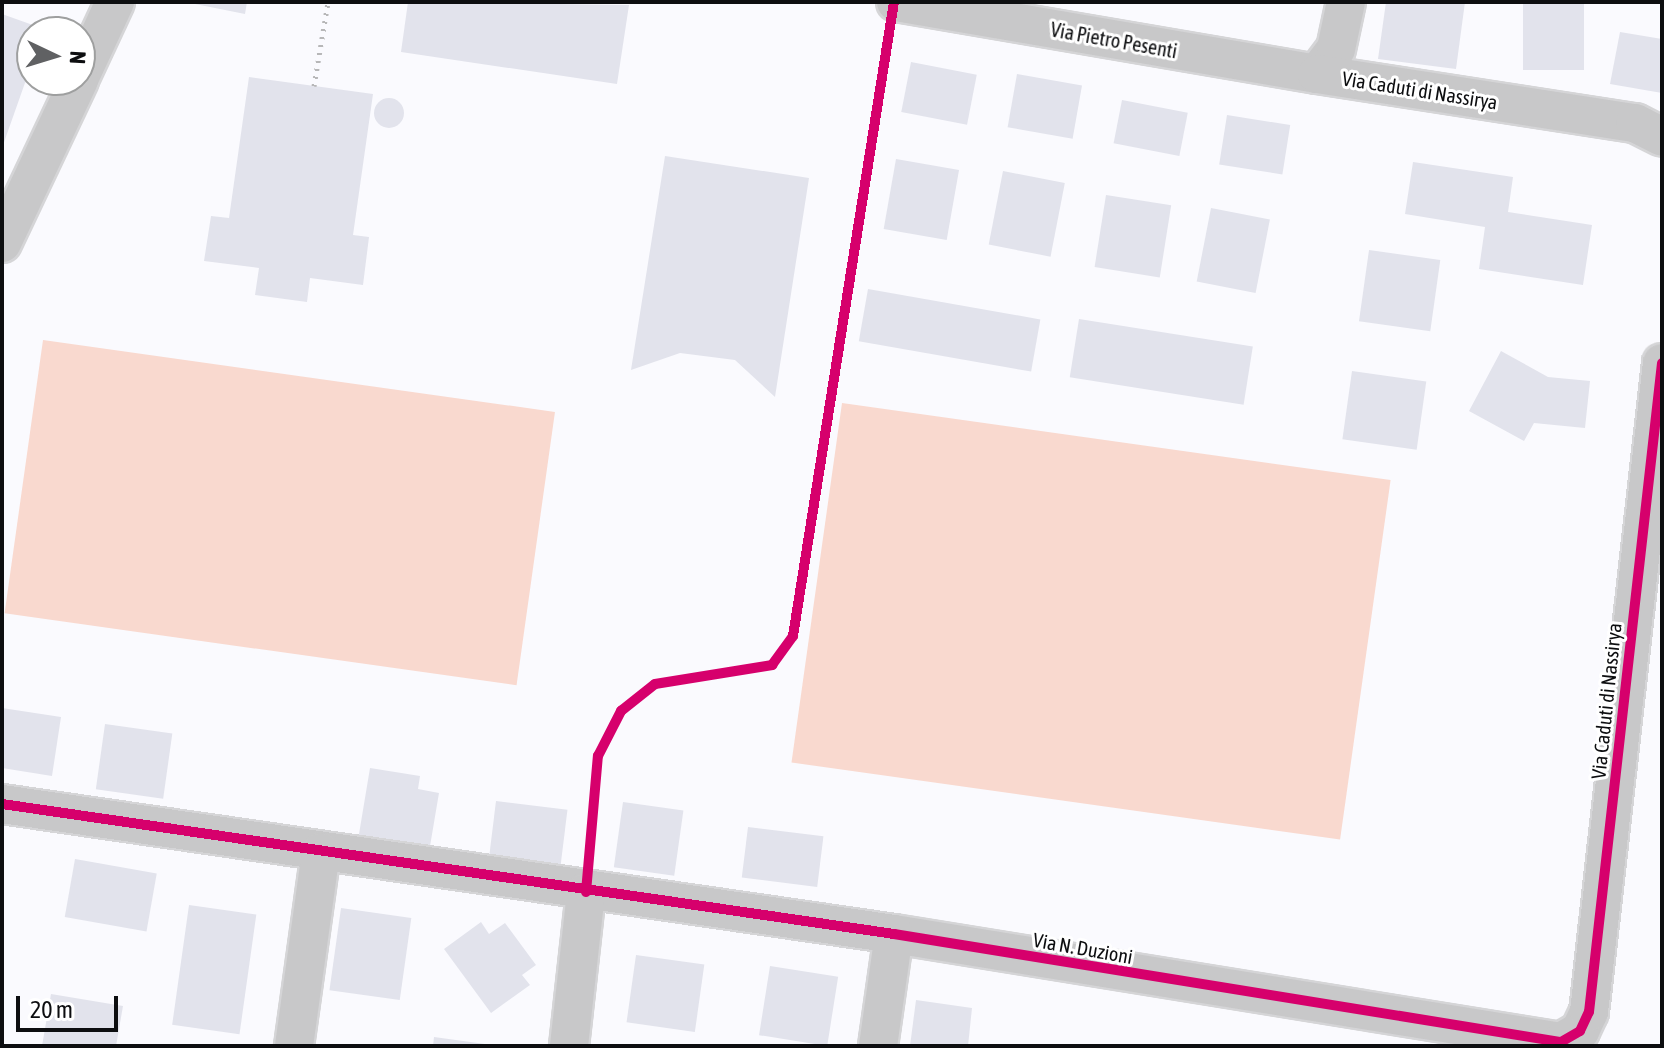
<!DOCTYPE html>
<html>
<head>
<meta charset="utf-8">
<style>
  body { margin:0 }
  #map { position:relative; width:1664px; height:1048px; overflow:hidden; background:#fafafe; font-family:"Asap Condensed",sans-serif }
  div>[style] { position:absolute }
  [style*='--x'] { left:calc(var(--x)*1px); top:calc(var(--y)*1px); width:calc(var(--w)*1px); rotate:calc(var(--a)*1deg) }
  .green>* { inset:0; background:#f9d9cf; transform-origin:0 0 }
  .building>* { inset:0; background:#e2e3ec; transform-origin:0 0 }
  .round { border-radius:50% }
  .path>* { height:5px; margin-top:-2.5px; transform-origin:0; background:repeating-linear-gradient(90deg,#b7b7b8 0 2px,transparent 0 8px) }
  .roads { filter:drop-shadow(2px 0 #d5d5d7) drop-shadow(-2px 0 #d5d5d7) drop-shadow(0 2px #d5d5d7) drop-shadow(0 -2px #d5d5d7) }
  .minor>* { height:38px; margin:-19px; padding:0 19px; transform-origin:19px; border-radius:19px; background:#c8c8c9 }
  .cycleway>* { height:10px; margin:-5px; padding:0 5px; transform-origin:5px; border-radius:5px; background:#d6006c }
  span { translate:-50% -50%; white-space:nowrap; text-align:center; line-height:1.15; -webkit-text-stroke:6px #fff; paint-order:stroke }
  .street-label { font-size:20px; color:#0d0e10 }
  .frame { position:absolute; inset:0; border:4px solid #0d0e10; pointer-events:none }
  .north { position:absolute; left:16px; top:16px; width:80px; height:80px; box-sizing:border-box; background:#fff; border:2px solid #9e9f9f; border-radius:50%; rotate:94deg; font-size:22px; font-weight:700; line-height:32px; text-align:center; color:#0d0e10 }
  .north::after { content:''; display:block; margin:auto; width:28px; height:36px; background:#606163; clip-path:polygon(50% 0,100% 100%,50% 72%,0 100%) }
  .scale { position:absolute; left:16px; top:996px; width:102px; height:36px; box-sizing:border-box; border:4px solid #0d0e10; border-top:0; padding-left:10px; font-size:24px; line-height:28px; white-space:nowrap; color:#0d0e10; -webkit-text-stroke:6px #fff; paint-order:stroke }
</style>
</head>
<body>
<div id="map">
  <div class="green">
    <div style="left:43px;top:340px;width:517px;height:276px;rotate:8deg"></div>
    <div style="left:842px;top:403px;width:554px;height:363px;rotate:8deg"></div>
  </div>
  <div class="building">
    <div style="clip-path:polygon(185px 2px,247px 2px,245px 14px)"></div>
    <div style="clip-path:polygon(408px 2px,629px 5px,617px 84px,401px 52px)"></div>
    <div style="clip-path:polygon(1386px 2px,1465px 2px,1456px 69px,1378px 59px)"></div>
    <div style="left:1523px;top:2px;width:61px;height:68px"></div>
    <div style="clip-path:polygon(2px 14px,44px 29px,32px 32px,32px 63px,2px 148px)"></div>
    <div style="clip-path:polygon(1620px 32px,1662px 39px,1662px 93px,1610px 84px)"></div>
    <div style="left:911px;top:62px;width:67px;height:51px;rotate:11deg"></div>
    <div style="left:1017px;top:74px;width:66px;height:54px;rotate:10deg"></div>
    <div style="clip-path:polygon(249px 77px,373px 94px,353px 235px,369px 237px,363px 285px,310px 278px,307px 302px,255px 295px,259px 268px,204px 261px,211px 216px,229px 218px)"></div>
    <div class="round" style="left:374px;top:98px;width:30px;height:30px"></div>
    <div style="left:1122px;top:100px;width:67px;height:44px;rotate:11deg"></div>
    <div style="left:1227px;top:115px;width:64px;height:50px;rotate:9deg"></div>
    <div style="clip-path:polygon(665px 156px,809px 178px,775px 397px,735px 360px,680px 353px,631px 370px)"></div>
    <div style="left:896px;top:159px;width:64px;height:71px;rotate:10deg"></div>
    <div style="clip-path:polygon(1413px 162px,1513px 177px,1508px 212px,1592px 225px,1583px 285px,1479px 269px,1485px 227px,1405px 214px)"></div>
    <div style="left:1003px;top:171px;width:63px;height:75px;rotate:11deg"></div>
    <div style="left:1106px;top:195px;width:66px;height:73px;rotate:9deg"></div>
    <div style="left:1211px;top:208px;width:60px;height:75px;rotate:11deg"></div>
    <div style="left:1369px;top:250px;width:72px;height:72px;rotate:8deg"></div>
    <div style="left:868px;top:289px;width:175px;height:53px;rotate:10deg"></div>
    <div style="left:1079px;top:319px;width:176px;height:59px;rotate:9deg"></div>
    <div style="clip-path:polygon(1501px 351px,1548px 377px,1590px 381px,1585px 428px,1534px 423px,1524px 441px,1469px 411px)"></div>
    <div style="left:1352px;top:371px;width:75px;height:69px;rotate:8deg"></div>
    <div style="clip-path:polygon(2px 708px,61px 717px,52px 776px,2px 768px)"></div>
    <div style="left:105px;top:724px;width:68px;height:66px;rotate:8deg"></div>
    <div style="clip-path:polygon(370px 768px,420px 776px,418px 789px,439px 793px,429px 852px,358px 840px)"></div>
    <div style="left:496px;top:801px;width:72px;height:64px;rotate:7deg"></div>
    <div style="left:623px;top:802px;width:61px;height:66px;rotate:8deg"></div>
    <div style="left:748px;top:827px;width:76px;height:51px;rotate:7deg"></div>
    <div style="left:75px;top:859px;width:83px;height:59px;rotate:10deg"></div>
    <div style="left:189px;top:905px;width:68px;height:121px;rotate:8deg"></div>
    <div style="left:341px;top:908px;width:71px;height:83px;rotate:8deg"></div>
    <div style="clip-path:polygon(481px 922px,489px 934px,505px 923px,536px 965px,522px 975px,530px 985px,491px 1013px,444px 949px)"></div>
    <div style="left:636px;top:955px;width:69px;height:68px;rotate:8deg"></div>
    <div style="left:770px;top:966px;width:69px;height:70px;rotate:9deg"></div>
    <div style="clip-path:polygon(51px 994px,123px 1006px,116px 1046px,42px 1046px)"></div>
    <div style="clip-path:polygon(916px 1000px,972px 1008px,968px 1046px,910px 1046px)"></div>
    <div style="clip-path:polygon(434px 1037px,485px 1044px,485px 1046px,433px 1046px)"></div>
  </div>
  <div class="path">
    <div style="--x:314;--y:86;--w:85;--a:-80.5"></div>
  </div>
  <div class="roads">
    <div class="minor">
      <div style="--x:896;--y:2;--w:427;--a:9.7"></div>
      <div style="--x:1317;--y:74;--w:31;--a:-53"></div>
      <div style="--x:1336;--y:49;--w:48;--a:-78"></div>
      <div style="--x:1317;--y:74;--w:322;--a:8.8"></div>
      <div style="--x:1635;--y:123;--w:30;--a:27"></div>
      <div style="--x:80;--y:77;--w:83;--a:-65"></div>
      <div style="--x:2;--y:243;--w:180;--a:-64.7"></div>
      <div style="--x:2;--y:804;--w:901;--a:8.29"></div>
      <div style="--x:894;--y:934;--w:676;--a:9.2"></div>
      <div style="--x:1561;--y:1042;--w:22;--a:-30"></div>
      <div style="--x:1580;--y:1031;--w:21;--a:-65"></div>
      <div style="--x:1589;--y:1012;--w:653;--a:-83.58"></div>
      <div style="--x:294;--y:1046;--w:196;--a:-82.1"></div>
      <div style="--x:569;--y:1046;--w:155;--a:-83.7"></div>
      <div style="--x:878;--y:1046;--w:113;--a:-81.9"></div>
    </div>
  </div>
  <div class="cycleway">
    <div style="--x:2;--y:804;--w:901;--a:8.29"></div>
    <div style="--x:894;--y:934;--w:676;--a:9.2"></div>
    <div style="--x:1561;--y:1042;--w:22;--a:-30"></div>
    <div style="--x:1580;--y:1031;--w:21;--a:-65"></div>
    <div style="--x:1589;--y:1012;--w:653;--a:-83.58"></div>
    <div style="--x:586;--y:892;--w:137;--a:-85"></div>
    <div style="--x:598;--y:756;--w:51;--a:-62.9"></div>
    <div style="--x:621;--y:711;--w:43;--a:-38.5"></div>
    <div style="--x:655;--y:684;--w:119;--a:-9.2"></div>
    <div style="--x:772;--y:665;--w:36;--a:-54"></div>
    <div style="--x:793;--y:636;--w:642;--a:-80.95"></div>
  </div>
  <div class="street-label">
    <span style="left:1114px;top:40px;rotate:10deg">Via Pietro Pesenti</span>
    <span style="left:1420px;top:90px;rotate:9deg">Via Caduti di Nassirya</span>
    <span style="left:1606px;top:701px;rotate:-84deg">Via Caduti di Nassirya</span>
    <span style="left:1083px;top:948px;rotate:10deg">Via N. Duzioni</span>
  </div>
  <div class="frame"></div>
  <div class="north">N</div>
  <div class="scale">20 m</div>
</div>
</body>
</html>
